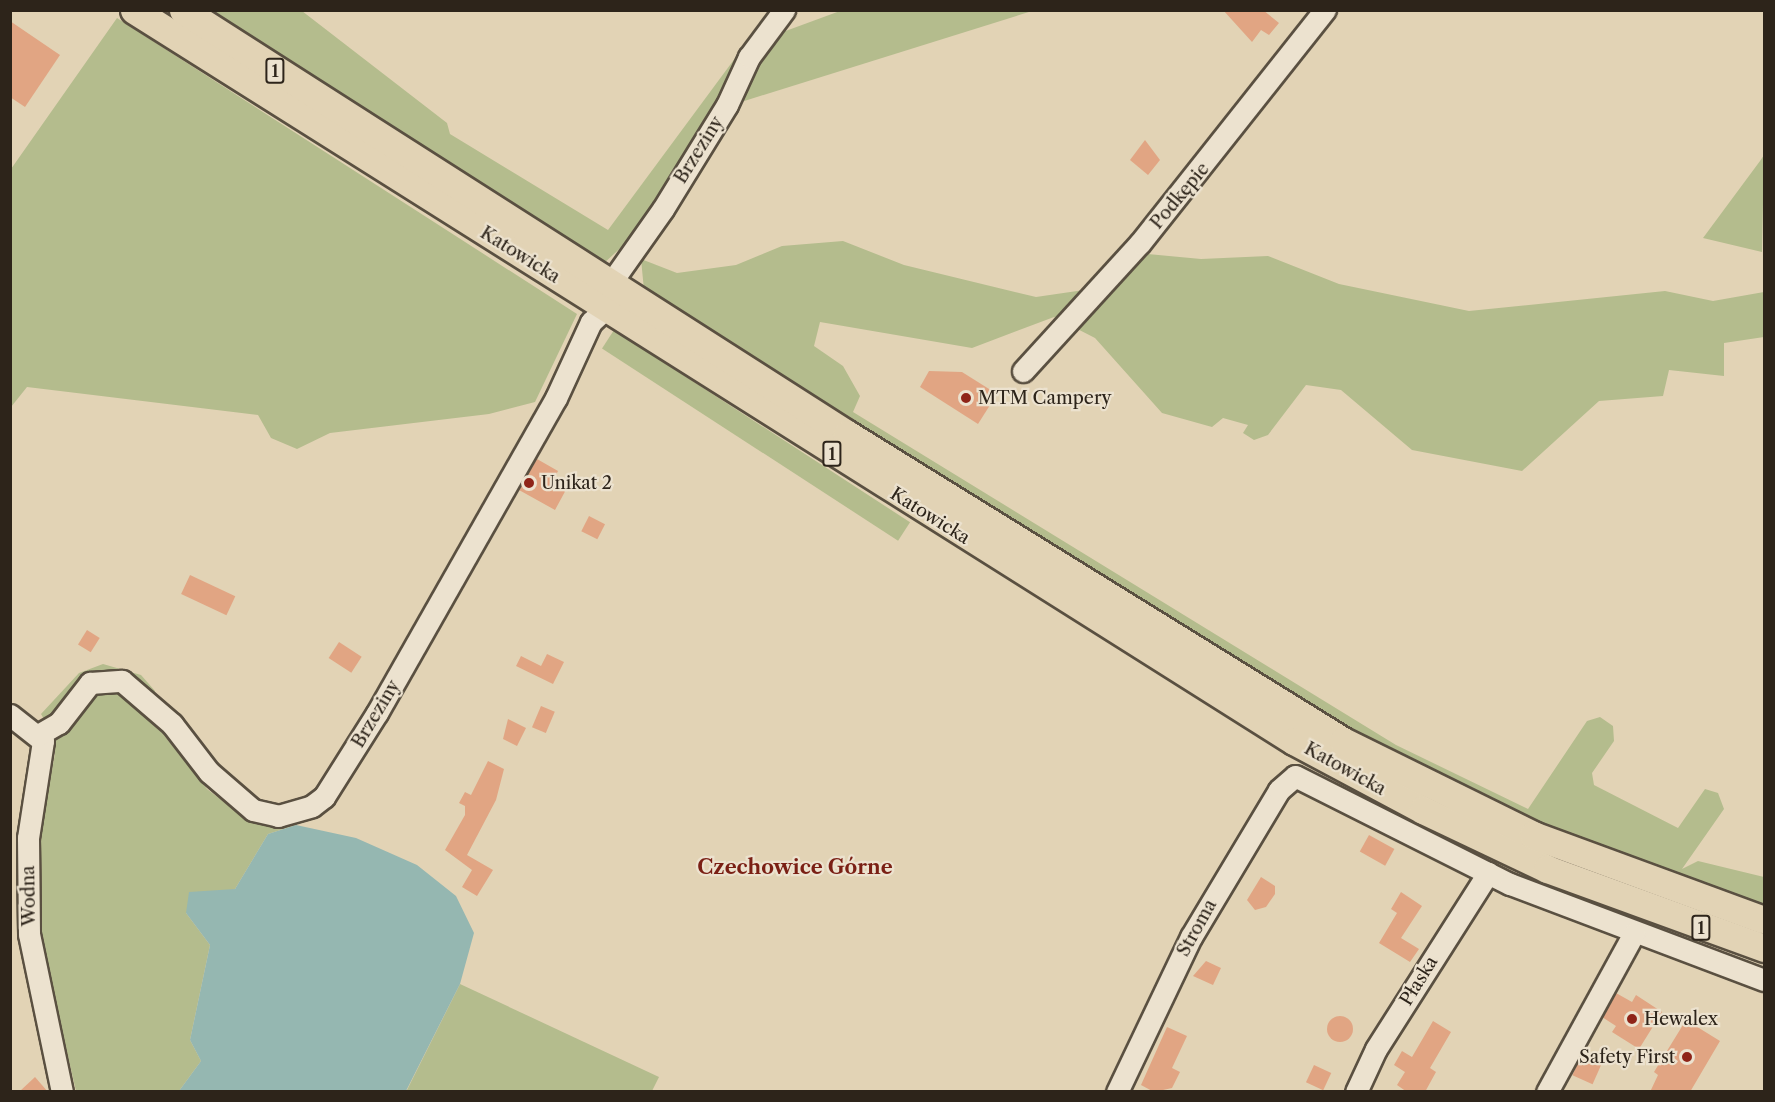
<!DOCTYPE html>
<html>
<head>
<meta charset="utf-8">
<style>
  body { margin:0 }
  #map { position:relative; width:1775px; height:1102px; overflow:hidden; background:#e2d3b5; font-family:"Libre Caslon Text",serif }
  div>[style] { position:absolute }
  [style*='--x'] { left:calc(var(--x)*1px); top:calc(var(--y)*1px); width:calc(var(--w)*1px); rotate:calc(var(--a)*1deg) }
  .green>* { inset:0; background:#b4bc8d; transform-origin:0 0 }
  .water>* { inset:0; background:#95b7b1 }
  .building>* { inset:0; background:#e1a583; transform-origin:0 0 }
  .round { border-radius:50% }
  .roads { filter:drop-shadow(2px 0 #5a5041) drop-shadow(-2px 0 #5a5041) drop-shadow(0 2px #5a5041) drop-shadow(0 -2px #5a5041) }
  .minor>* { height:21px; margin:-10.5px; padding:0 10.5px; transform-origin:10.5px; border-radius:10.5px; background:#ece2cf }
  .major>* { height:27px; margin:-13.5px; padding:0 13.5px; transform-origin:13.5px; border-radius:13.5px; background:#e2d3b5 }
  .dots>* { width:16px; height:16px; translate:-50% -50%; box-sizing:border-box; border:3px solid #ece2cf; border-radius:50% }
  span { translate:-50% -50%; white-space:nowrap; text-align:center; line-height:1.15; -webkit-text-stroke:4.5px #ece2cf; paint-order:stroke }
  .shield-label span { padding:2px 4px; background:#ece2cf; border:2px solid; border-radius:4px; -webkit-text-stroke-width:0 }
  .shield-label { font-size:16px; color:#2d241a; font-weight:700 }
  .street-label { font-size:18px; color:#2d241a }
  .poi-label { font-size:18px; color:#2d241a }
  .left { translate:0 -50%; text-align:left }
  .right { translate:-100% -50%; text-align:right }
  .neighbourhood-label { font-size:20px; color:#7a1f14; font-weight:700 }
  .frame { position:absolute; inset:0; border:12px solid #2d241a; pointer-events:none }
</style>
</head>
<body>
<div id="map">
  <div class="green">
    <div style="clip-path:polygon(206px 11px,302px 11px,447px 123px,450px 134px,608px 230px,770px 11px,713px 112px,626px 243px,603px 264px)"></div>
    <div style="clip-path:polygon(840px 11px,1032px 11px,738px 103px,772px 36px)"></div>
    <div style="clip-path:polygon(117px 18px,577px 314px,535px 402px,489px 414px,330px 433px,297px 449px,271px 438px,258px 415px,27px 387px,11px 407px,11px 169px)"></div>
    <div style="clip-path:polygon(1764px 155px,1762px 252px,1703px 238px,1760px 161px)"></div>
    <div style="clip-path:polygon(843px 241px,904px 265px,1036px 297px,1084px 290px,1137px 253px,1201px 259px,1268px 256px,1339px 284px,1469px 311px,1665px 291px,1713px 301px,1764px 292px,1764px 337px,1724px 343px,1724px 376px,1669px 370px,1663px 396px,1599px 401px,1522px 471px,1412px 450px,1341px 390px,1306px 385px,1268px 435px,1254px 440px,1243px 433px,1248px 425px,1223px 418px,1212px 427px,1162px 413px,1095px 338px,1054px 317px,972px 348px,820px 322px,814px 346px,843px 366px,860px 396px,853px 412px,1396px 745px,1528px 809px,1587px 721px,1600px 717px,1613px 726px,1614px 741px,1592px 773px,1594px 785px,1678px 828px,1705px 789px,1718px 793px,1724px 809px,1682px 869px,1698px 861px,1764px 877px,1764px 904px,1682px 881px,1518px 817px,1370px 743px,1200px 643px,644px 290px,641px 259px,677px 273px,736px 265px,782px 246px)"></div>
    <div style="left:614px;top:330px;width:353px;height:22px;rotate:33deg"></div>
    <div style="clip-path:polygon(103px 664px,141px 675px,155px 691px,142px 708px,207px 789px,238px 813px,296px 825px,268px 834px,235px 889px,186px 913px,210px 945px,190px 1040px,201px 1061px,179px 1091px,76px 1091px,40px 936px,39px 835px,55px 754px,54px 737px,41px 714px,79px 673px)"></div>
    <div style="clip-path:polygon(460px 984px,659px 1077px,652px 1091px,406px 1092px)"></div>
  </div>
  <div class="water">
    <div style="clip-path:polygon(296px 825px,356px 838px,417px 865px,456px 896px,474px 933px,460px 984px,406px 1091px,179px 1091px,201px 1061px,190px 1040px,210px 945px,186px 913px,189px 892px,235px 889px,268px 834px)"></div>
  </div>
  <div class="building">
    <div style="clip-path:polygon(1223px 10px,1263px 10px,1279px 23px,1269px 35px,1261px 30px,1252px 42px)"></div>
    <div style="clip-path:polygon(10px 21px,60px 55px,25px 107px,10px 97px)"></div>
    <div style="clip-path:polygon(1145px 140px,1160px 160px,1148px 175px,1130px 160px)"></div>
    <div style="clip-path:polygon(929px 371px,962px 372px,997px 394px,978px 424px,920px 387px)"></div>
    <div style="clip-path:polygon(537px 459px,558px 471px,554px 479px,568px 486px,555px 510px,519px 490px)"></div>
    <div style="left:589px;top:516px;width:18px;height:17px;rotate:27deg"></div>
    <div style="left:190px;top:575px;width:50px;height:21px;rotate:25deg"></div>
    <div style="left:87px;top:630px;width:15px;height:17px;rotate:32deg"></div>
    <div style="left:339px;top:642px;width:27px;height:19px;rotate:33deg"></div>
    <div style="clip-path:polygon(547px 654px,564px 662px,553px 684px,516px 666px,521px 656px,541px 666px)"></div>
    <div style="left:541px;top:706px;width:15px;height:23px;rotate:23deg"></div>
    <div style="clip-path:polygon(508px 719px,526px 728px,517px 746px,503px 739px)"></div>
    <div style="clip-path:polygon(488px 761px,504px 769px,496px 800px,467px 855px,493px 870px,477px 896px,462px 887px,472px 870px,445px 850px,465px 815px,465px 806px,459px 803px,465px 792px,471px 795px)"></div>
    <div style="left:1369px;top:835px;width:29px;height:19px;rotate:29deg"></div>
    <div style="clip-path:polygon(1261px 877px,1275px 886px,1275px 894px,1266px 907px,1255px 910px,1247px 900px)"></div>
    <div style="clip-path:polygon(1401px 892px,1422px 906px,1401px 938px,1419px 949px,1410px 962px,1379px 943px,1397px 913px,1391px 909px)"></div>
    <div style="clip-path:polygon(1206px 961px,1221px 968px,1213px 985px,1193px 976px)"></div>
    <div style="clip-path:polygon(1616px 993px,1632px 1002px,1636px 995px,1662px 1012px,1639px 1049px,1612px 1032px,1616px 1026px,1602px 1017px)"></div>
    <div class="round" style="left:1327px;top:1016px;width:26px;height:26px"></div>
    <div style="clip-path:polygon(1686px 1020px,1720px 1041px,1690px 1092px,1650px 1092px,1658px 1075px,1654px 1072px)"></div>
    <div style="clip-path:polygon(1433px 1021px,1451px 1032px,1430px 1068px,1436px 1072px,1425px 1092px,1407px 1092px,1397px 1085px,1405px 1072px,1394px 1065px,1402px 1051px,1412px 1057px)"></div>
    <div style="clip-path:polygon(1167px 1027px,1187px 1036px,1172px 1068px,1180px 1072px,1172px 1088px,1154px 1092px,1141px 1085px)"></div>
    <div style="left:1581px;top:1056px;width:22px;height:21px;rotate:24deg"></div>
    <div style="left:1314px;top:1065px;width:19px;height:19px;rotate:25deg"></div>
    <div style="clip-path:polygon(35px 1077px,48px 1092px,19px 1092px)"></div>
  </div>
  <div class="roads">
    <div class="minor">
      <div style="--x:603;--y:279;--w:12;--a:-9"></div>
      <div style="--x:615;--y:277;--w:83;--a:-54.8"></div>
      <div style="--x:663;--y:209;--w:122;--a:-58.4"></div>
      <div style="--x:727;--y:105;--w:53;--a:-65.4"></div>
      <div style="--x:749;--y:57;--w:59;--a:-53.3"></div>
      <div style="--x:1023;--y:371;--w:173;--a:-47.6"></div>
      <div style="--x:1140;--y:243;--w:298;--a:-51.6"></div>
      <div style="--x:10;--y:715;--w:42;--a:38.2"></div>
      <div style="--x:43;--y:741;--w:98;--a:98.8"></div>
      <div style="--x:28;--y:838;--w:96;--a:89.4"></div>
      <div style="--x:29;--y:934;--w:161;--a:78.2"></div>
      <div style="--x:38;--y:735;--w:24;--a:-30"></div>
      <div style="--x:59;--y:723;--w:51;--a:-52.2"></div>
      <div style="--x:90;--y:683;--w:32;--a:-4"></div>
      <div style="--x:122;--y:681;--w:66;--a:40.7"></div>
      <div style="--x:172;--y:724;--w:61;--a:52.4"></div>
      <div style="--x:209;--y:772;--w:58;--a:40.8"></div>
      <div style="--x:253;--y:810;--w:26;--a:13"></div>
      <div style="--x:278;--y:816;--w:35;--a:-16"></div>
      <div style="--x:312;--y:806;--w:15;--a:-37"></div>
      <div style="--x:324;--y:797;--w:99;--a:-57.8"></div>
      <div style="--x:377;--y:713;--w:362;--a:-60.4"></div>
      <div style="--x:556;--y:398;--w:84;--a:-65.3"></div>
      <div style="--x:591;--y:322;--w:19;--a:-43"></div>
      <div style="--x:1117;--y:1092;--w:172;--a:-64.5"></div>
      <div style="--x:1191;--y:937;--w:171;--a:-59.1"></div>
      <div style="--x:1279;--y:790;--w:21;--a:-41"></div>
      <div style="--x:1295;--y:776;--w:241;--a:26.7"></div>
      <div style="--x:1510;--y:884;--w:272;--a:20.7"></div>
      <div style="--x:1356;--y:1092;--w:47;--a:-65.1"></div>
      <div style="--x:1376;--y:1049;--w:209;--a:-57.5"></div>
      <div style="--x:1547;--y:1092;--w:181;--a:-61.3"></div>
    </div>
    <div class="major">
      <div style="--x:134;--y:10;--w:1371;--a:32.22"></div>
      <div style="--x:1294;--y:741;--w:146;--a:28.1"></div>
      <div style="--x:1423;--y:810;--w:137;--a:25.4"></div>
      <div style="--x:1547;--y:869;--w:231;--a:20"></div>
      <div style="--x:183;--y:10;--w:788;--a:32.56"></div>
      <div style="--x:847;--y:434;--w:583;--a:31.76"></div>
      <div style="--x:1343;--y:741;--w:212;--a:26.3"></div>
      <div style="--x:1533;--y:835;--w:246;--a:20.2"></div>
    </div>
  </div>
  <div class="dots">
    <div style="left:966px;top:398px;background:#8f2418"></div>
    <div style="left:529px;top:483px;background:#8f2418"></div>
    <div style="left:1632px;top:1019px;background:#8f2418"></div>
    <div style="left:1687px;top:1057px;background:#8f2418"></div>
  </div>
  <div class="shield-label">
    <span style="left:275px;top:71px">1</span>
    <span style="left:832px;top:454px">1</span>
    <span style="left:1701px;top:928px">1</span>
  </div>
  <div class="street-label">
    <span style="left:699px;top:150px;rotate:-58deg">Brzeziny</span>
    <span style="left:1180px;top:196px;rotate:-50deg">Podkępie</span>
    <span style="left:520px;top:255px;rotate:32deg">Katowicka</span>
    <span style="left:930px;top:516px;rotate:32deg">Katowicka</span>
    <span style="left:376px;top:714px;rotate:-59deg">Brzeziny</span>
    <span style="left:1345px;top:769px;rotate:29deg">Katowicka</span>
    <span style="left:29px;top:896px;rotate:-91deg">Wodna</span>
    <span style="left:1197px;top:928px;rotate:-61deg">Stroma</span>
    <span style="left:1419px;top:981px;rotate:-58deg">Płaska</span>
  </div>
  <div class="poi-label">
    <span class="left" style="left:978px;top:398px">MTM Campery</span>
    <span class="left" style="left:541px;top:483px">Unikat 2</span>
    <span class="left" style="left:1644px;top:1019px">Hewalex</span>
    <span class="right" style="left:1675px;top:1057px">Safety First</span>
  </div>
  <div class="neighbourhood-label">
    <span style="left:795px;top:867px">Czechowice Górne</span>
  </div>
  <div class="frame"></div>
</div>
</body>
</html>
